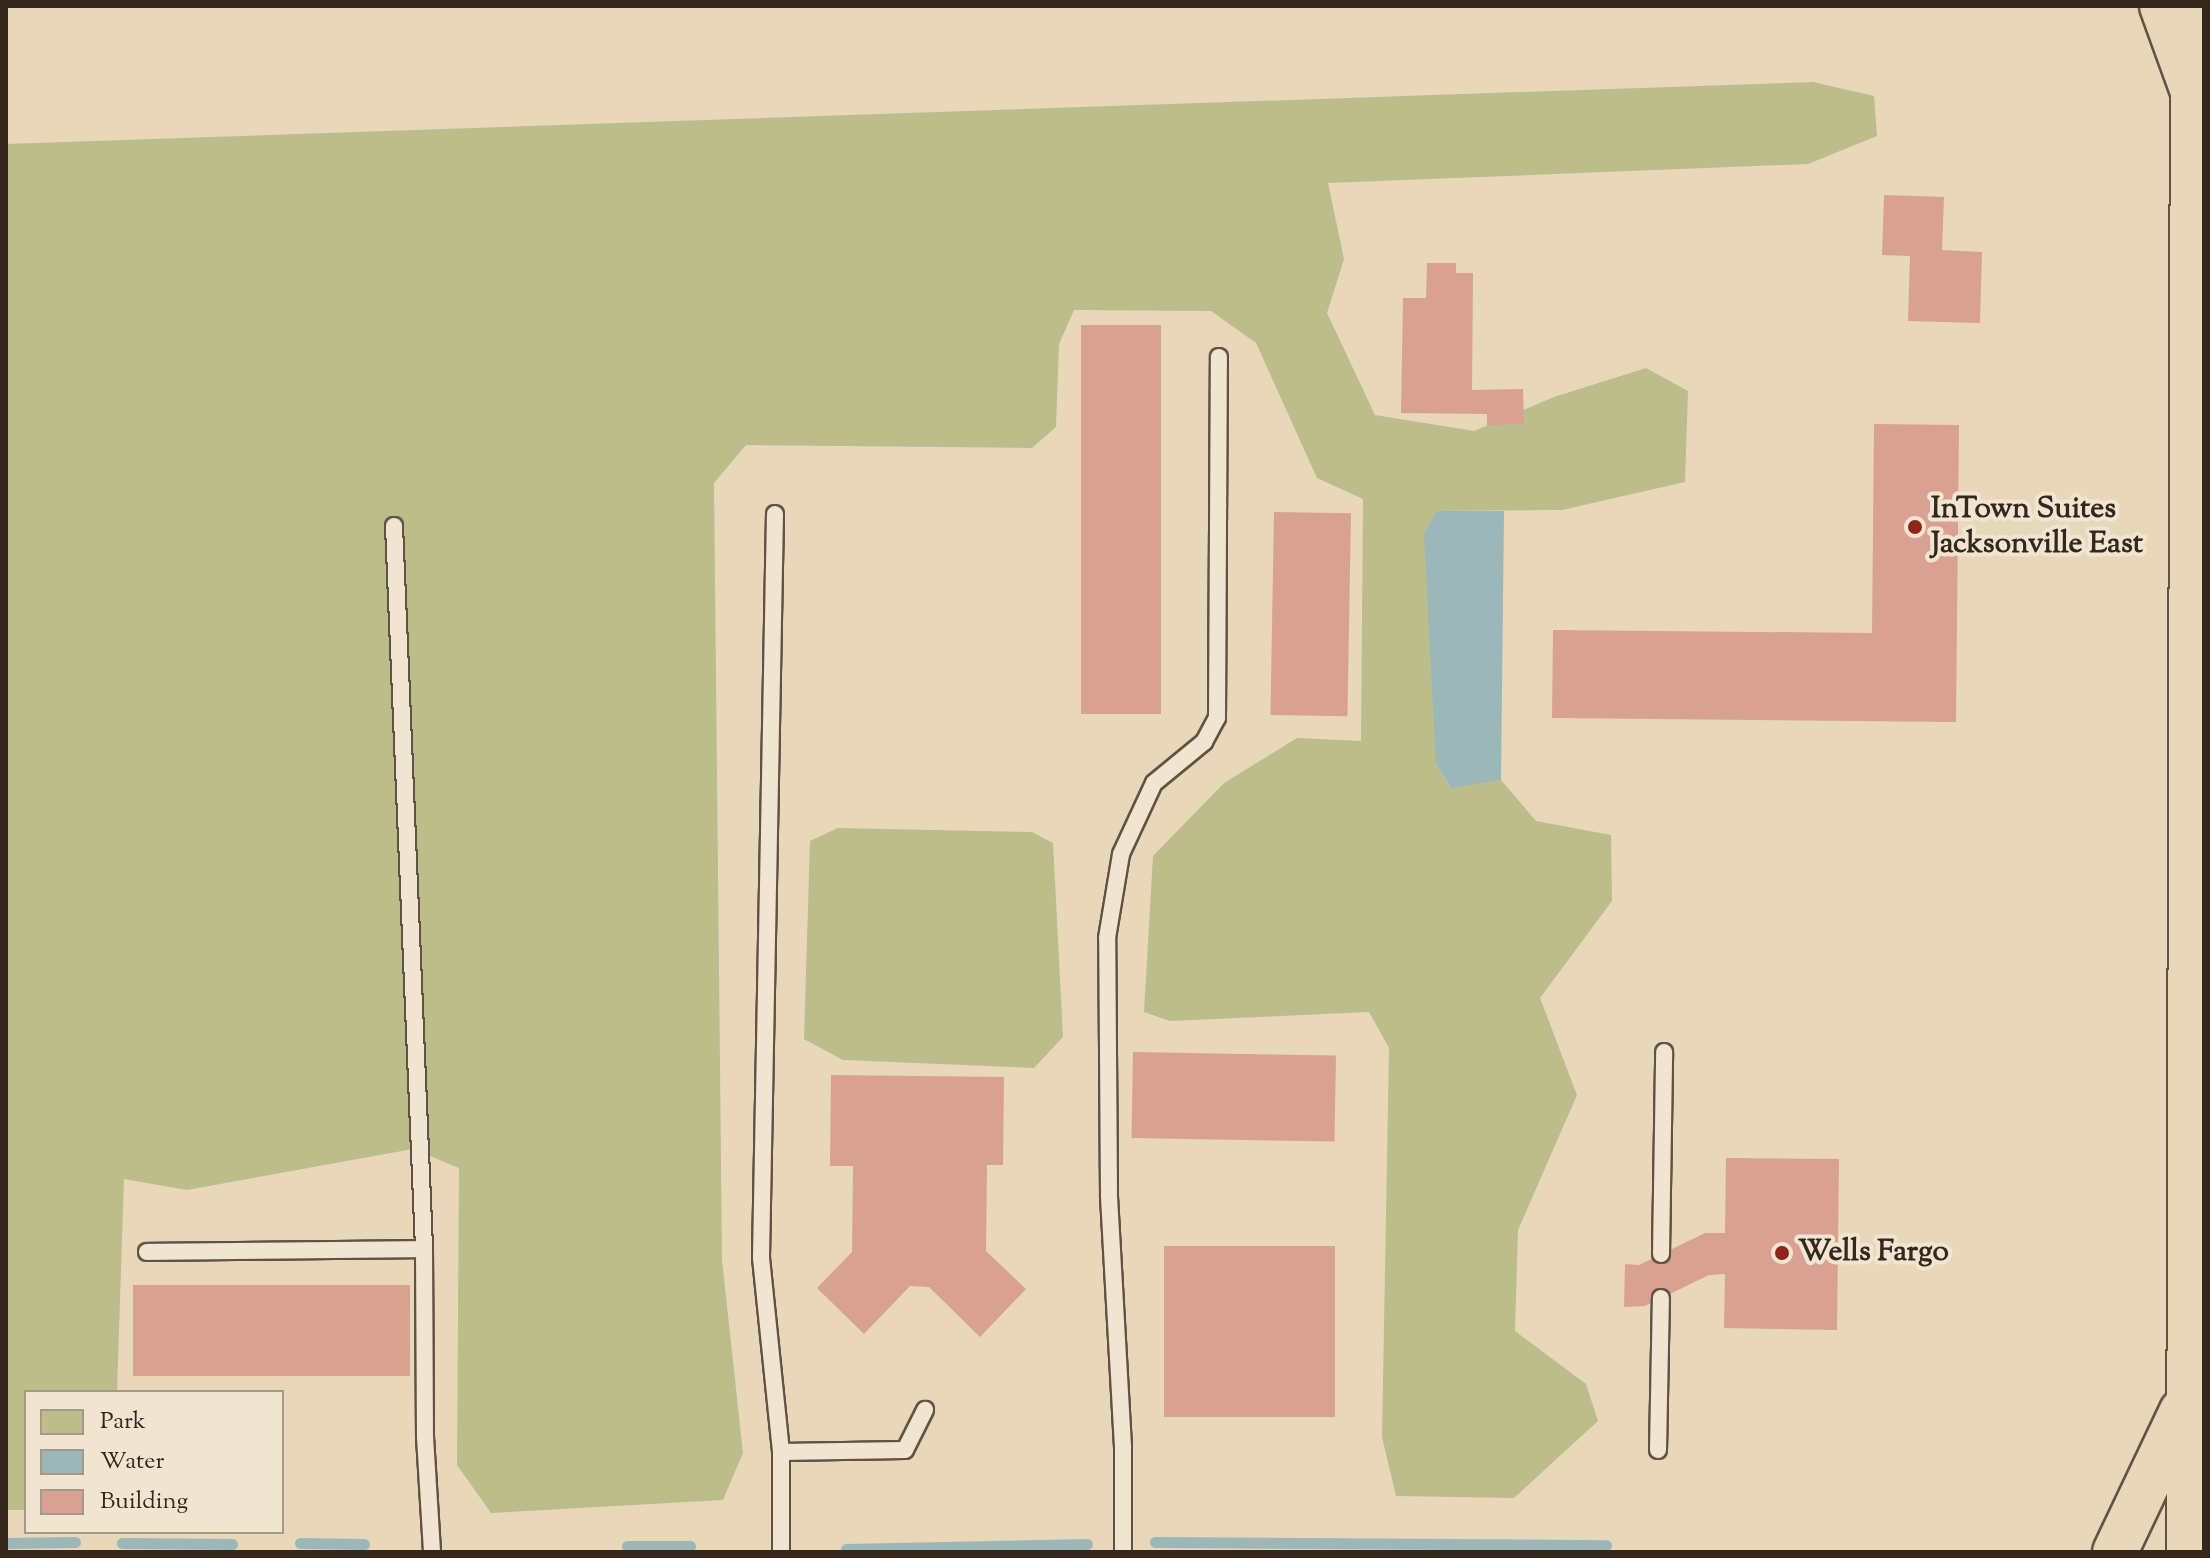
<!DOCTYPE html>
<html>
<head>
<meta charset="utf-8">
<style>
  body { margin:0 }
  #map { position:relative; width:2210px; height:1558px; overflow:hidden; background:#e9d7b9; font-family:"Sorts Mill Goudy",serif }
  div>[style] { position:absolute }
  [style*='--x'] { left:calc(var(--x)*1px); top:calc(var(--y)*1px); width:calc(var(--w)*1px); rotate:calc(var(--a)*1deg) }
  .green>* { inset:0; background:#bbbd8b }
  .water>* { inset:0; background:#9bb7b9 }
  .stream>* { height:11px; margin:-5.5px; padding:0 5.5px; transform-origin:5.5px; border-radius:5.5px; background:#9bb7b9 }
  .building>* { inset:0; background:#d9a191; transform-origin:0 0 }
  .roads { filter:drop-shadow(2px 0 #605345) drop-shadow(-2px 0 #605345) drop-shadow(0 2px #605345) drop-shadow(0 -2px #605345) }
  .service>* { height:16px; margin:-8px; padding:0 8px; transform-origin:8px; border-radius:8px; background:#f1e5d2 }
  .trunk>* { height:44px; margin:-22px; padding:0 22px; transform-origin:22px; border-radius:22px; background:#e9d7b9 }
  .motorway>* { height:44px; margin:-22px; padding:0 22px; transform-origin:22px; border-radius:22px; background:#e9d7b9 }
  .dots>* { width:22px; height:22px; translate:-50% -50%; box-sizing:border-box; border:4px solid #f1e5d2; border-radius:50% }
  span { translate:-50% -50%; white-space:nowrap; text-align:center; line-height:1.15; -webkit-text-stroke:8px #f1e5d2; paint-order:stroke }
  .poi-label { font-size:30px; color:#33271e; font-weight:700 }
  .left { translate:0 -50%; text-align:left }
  .frame { position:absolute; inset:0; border:8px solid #33271e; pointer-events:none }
  .legend { position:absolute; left:24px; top:1390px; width:260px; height:144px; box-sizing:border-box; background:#f1e5d2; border:2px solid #a5998a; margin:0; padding:10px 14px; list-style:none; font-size:24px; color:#33271e }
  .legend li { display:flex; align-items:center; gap:16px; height:40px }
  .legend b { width:40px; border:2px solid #a5998a }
</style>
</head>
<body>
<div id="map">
  <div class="green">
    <div style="clip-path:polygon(1813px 82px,1874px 96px,1877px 136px,1808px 164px,1328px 183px,1344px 259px,1327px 313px,1375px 415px,1474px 431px,1554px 397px,1646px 368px,1688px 391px,1685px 482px,1562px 510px,1437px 511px,1436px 764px,1450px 787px,1501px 780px,1536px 821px,1611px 835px,1612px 901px,1540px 998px,1577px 1095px,1518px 1230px,1515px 1331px,1586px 1384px,1598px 1421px,1514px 1498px,1396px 1496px,1382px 1437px,1389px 1048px,1369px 1012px,1170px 1021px,1144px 1012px,1153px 856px,1224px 783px,1297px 738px,1361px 741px,1363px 499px,1317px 478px,1256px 343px,1211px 311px,1074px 310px,1059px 344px,1056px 427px,1032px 448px,746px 445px,714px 483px,722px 1260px,743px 1453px,723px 1500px,491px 1513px,457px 1465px,459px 1168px,413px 1149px,187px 1190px,124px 1179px,117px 1392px,26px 1392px,26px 1510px,6px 1510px,6px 144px)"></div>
    <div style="clip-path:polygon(838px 828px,1032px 832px,1053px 843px,1063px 1037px,1034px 1068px,843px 1060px,804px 1039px,810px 841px)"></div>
  </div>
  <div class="water">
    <div style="clip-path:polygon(1437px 511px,1504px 511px,1501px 780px,1451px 788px,1436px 764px,1424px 534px)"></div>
  </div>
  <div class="stream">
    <div style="--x:1155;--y:1542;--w:451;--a:0.4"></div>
    <div style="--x:6;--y:1543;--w:69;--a:-0.8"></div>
    <div style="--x:122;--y:1543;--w:110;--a:0.5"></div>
    <div style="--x:300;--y:1543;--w:64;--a:0.9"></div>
    <div style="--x:627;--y:1546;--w:63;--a:0"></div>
    <div style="--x:846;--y:1549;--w:241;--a:-1.2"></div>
  </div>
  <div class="building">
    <div style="clip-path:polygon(1884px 195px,1944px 197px,1942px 250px,1982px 252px,1980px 323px,1908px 321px,1910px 256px,1882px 255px)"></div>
    <div style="clip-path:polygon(1427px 263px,1456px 263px,1456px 273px,1473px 273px,1472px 390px,1523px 389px,1524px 424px,1487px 425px,1487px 414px,1401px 413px,1403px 298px,1426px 298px)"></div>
    <div style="left:1081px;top:325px;width:80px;height:389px"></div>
    <div style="clip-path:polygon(1874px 424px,1959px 425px,1956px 722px,1552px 718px,1553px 630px,1872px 633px)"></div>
    <div style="left:1274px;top:512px;width:77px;height:203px;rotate:1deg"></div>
    <div style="left:1133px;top:1052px;width:203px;height:86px;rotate:1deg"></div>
    <div style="clip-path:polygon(831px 1075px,1004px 1077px,1003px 1165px,987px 1165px,986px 1251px,1026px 1289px,980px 1337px,929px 1287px,910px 1286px,864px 1334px,817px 1288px,852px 1252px,853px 1166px,830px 1166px)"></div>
    <div style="clip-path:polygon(1726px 1158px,1839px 1159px,1837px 1330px,1724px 1328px,1725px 1274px,1709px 1275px,1645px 1306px,1624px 1307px,1625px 1264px,1639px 1265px,1705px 1233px,1725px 1233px)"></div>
    <div style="left:1164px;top:1246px;width:171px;height:171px"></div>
    <div style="left:410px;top:1285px;width:91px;height:277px;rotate:90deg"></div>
  </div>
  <div class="roads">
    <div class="service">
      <div style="--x:775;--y:514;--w:744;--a:91.08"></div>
      <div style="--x:761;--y:1258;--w:195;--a:84.1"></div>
      <div style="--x:781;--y:1452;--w:100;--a:90"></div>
      <div style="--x:394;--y:526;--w:724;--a:87.62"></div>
      <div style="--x:147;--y:1252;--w:277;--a:-0.6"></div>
      <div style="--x:424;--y:1249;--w:188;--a:89.7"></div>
      <div style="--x:425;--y:1437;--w:115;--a:86.5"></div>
      <div style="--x:1661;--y:1254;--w:202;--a:-89.1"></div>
      <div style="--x:1658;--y:1450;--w:152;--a:-88.9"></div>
      <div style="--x:781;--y:1452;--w:124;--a:-0.9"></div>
      <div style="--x:905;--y:1450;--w:45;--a:-63.4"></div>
      <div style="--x:1123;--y:1552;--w:105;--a:-90"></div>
      <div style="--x:1123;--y:1447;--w:253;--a:-93.2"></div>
      <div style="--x:1109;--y:1194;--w:256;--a:-90.4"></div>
      <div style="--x:1107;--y:938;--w:85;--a:-80.5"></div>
      <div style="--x:1121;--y:854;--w:78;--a:-65.1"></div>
      <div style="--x:1154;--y:783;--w:65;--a:-39.4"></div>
      <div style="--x:1204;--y:742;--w:27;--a:-62"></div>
      <div style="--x:1217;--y:718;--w:361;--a:-89.7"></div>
    </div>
    <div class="trunk">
      <div style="--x:2115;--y:1552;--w:156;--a:-64.6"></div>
      <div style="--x:2189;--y:1552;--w:1546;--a:-89.85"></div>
    </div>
    <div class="motorway">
      <div style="--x:2162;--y:6;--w:88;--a:70.1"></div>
    </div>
  </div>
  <div class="dots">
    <div style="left:1915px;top:527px;background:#8f2418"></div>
    <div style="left:1782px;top:1253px;background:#8f2418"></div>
  </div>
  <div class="poi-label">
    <span class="left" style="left:1931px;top:527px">InTown Suites<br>Jacksonville East</span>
    <span class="left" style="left:1798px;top:1253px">Wells Fargo</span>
  </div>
  <div class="frame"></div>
  <ul class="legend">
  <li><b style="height:22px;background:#bbbd8b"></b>Park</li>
  <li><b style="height:22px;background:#9bb7b9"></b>Water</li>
  <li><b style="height:22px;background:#d9a191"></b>Building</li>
  </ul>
</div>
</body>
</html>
